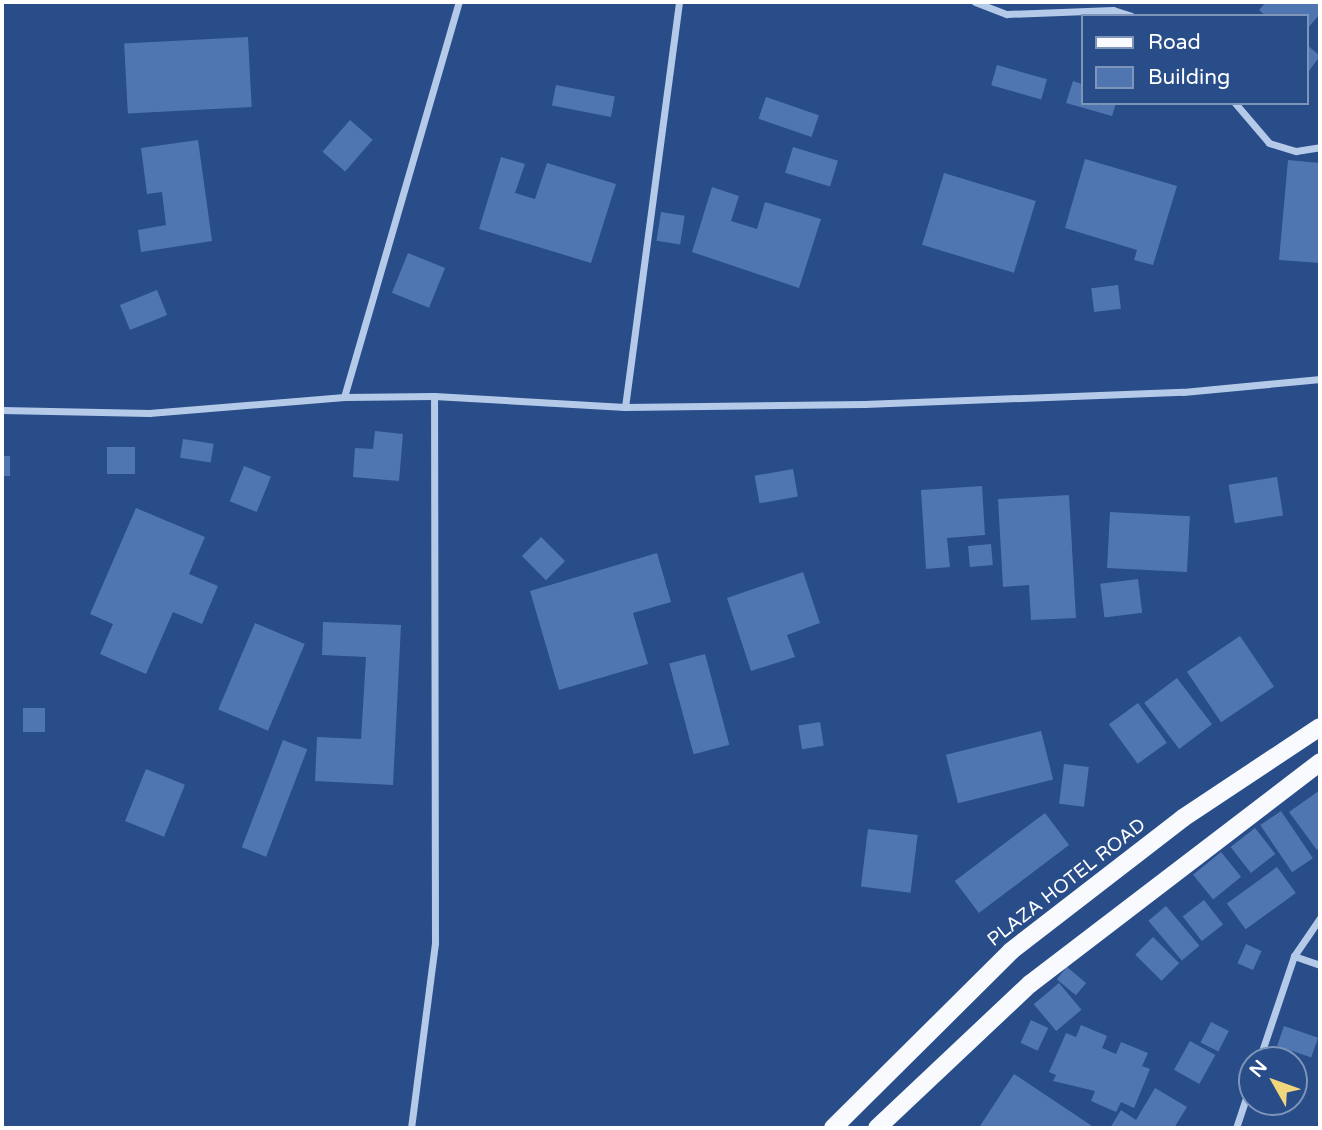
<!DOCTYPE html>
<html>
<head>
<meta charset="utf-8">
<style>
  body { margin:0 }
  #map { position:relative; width:1322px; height:1130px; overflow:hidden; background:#284d89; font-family:"Varela Round",sans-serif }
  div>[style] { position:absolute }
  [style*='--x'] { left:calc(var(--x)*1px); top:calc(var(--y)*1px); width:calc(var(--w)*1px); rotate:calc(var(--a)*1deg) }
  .building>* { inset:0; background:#5076b1; transform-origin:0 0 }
  .minor>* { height:7px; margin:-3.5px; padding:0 3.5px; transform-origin:3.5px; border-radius:3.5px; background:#b5cae9 }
  .primary>* { height:18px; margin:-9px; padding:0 9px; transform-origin:9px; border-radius:9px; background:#f8fafe }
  span { translate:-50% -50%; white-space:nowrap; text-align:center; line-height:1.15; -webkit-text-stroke:6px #284d89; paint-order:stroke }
  .street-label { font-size:19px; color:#fff }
  .frame { position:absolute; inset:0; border:4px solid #fff; pointer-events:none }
  .legend { position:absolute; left:1081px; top:14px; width:228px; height:91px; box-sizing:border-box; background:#284d89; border:2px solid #7e94b8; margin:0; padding:9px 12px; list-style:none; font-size:21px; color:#fff }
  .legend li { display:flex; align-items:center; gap:14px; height:35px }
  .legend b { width:35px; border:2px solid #7e94b8 }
  .north { position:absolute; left:1238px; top:1046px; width:70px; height:70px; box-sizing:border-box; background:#284d89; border:2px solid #7e94b8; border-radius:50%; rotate:310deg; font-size:19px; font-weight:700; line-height:28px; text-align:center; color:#fff }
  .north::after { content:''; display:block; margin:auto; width:24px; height:32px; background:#f1d67b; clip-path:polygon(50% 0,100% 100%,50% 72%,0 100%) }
</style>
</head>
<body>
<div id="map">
  <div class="building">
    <div style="clip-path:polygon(1266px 2px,1320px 2px,1320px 14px,1306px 30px,1306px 16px,1266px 16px,1259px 10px)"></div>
    <div style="left:248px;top:37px;width:70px;height:124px;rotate:87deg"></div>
    <div style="clip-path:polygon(1306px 44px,1320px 56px,1306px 75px)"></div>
    <div style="left:997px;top:65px;width:52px;height:21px;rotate:16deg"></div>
    <div style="clip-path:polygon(1073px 81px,1082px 84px,1082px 103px,1116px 103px,1112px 116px,1066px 103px)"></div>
    <div style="left:556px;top:85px;width:60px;height:21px;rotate:11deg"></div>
    <div style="left:766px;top:97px;width:56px;height:23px;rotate:19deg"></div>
    <div style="left:350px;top:120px;width:30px;height:42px;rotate:41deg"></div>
    <div style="clip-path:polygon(198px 140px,212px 241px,141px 252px,138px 230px,166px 225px,162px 192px,147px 194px,141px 148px)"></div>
    <div style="left:793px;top:147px;width:47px;height:27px;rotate:17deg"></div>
    <div style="clip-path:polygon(501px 157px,525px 164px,515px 193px,535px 199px,547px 163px,616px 184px,591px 263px,479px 229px)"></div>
    <div style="clip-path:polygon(1085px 159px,1177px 186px,1153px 265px,1134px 260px,1137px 250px,1065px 228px)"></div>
    <div style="clip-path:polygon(1288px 160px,1320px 163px,1320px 263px,1279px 260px)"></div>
    <div style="left:944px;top:173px;width:96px;height:75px;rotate:17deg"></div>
    <div style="clip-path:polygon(712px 187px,739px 196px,731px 221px,757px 229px,765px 202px,821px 219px,799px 288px,692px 252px)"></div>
    <div style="left:661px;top:212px;width:24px;height:29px;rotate:9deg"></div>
    <div style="left:408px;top:253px;width:40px;height:43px;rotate:22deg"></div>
    <div style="left:1118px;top:285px;width:24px;height:27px;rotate:83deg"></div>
    <div style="left:157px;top:290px;width:27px;height:40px;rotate:68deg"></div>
    <div style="clip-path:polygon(375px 431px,403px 434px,399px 481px,353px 477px,355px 448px,373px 449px)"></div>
    <div style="left:183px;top:439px;width:31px;height:19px;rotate:9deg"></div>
    <div style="left:107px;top:447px;width:28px;height:27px"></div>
    <div style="left:2px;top:456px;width:8px;height:20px"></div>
    <div style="left:244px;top:466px;width:29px;height:38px;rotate:22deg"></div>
    <div style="left:793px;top:469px;width:28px;height:39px;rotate:80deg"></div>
    <div style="left:1277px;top:477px;width:39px;height:49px;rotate:81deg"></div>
    <div style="clip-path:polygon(982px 486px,985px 535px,947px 538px,950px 567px,926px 569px,921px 490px)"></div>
    <div style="clip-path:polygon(1069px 495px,1076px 618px,1031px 620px,1029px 585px,1003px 587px,998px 499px)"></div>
    <div style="clip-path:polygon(136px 508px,205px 537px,189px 574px,218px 586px,202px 624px,173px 612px,146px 674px,100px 654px,113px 624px,90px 614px)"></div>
    <div style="left:1110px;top:512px;width:80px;height:56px;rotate:3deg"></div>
    <div style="left:541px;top:537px;width:34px;height:27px;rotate:45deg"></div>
    <div style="left:991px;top:544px;width:21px;height:23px;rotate:85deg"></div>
    <div style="clip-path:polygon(657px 553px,671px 602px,633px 613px,648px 664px,559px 690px,530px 591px)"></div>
    <div style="clip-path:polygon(803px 572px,820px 623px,787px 635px,795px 657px,751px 671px,727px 598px)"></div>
    <div style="left:1138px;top:579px;width:34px;height:38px;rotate:83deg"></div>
    <div style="clip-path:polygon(323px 622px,401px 625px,393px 785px,315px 781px,317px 737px,361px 739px,366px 657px,322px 655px)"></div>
    <div style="left:255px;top:623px;width:54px;height:94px;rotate:23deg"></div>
    <div style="left:1240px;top:636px;width:61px;height:64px;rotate:56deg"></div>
    <div style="left:705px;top:654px;width:94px;height:37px;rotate:75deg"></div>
    <div style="left:1177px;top:678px;width:58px;height:41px;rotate:53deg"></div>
    <div style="left:1138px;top:703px;width:49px;height:36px;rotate:54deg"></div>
    <div style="left:45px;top:708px;width:24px;height:22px;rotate:90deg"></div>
    <div style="left:820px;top:722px;width:24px;height:22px;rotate:81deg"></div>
    <div style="left:1041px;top:731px;width:50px;height:98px;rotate:76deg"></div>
    <div style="left:283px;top:740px;width:26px;height:115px;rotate:21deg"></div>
    <div style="left:1064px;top:764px;width:25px;height:40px;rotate:7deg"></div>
    <div style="left:146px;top:769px;width:42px;height:56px;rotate:22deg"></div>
    <div style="clip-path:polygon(1320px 790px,1320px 848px,1317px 850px,1289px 812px)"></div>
    <div style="left:1281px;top:811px;width:57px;height:25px;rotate:56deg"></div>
    <div style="left:1045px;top:813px;width:40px;height:113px;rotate:53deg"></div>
    <div style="left:1255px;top:828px;width:33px;height:31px;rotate:52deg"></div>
    <div style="left:868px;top:829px;width:50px;height:58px;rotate:7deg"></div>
    <div style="left:1221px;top:852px;width:32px;height:36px;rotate:51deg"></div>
    <div style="left:1277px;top:867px;width:32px;height:62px;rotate:54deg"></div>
    <div style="left:1204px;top:900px;width:31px;height:27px;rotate:52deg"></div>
    <div style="left:1166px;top:906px;width:52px;height:23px;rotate:50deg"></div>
    <div style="left:1153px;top:937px;width:37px;height:25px;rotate:45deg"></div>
    <div style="left:1246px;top:944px;width:17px;height:21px;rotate:24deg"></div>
    <div style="left:1067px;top:967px;width:25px;height:16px;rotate:40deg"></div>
    <div style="left:1059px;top:983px;width:35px;height:33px;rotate:50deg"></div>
    <div style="left:1031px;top:1020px;width:19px;height:25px;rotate:25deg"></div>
    <div style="left:1211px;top:1022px;width:20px;height:23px;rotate:27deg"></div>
    <div style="clip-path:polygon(1081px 1025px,1107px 1036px,1102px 1048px,1116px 1054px,1121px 1042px,1148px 1053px,1142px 1066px,1150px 1069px,1134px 1108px,1121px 1102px,1116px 1112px,1091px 1101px,1095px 1091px,1053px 1081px,1056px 1075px,1049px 1072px,1066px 1033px,1076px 1037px)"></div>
    <div style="left:1284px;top:1026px;width:36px;height:21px;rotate:19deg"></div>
    <div style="left:1190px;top:1041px;width:29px;height:33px;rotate:29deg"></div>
    <div style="clip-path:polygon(1014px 1074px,1095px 1128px,980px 1126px)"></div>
    <div style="clip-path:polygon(1155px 1088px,1187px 1107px,1174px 1128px,1110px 1128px,1121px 1110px,1136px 1120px)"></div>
  </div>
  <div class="minor">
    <div style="--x:975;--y:2;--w:34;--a:21"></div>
    <div style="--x:1007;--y:14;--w:106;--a:-2.2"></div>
    <div style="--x:1113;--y:10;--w:19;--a:18"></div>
    <div style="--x:1235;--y:103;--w:52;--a:49.6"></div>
    <div style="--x:1269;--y:143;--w:28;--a:17"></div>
    <div style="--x:1296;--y:151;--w:24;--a:-9"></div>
    <div style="--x:344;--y:397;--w:411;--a:-73.8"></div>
    <div style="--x:625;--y:407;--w:409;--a:-82.4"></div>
    <div style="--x:2;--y:410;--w:147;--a:1.2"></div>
    <div style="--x:149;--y:413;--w:196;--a:-4.7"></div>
    <div style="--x:344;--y:397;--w:90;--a:-0.6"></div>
    <div style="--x:434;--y:396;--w:191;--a:3.3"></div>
    <div style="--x:625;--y:407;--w:239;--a:-0.7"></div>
    <div style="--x:864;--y:404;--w:319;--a:-2.2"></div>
    <div style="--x:1183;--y:392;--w:138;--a:-5.4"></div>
    <div style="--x:1294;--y:956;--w:28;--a:19"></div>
    <div style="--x:1259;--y:1060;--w:110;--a:-71.4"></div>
    <div style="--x:1294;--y:956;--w:46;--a:-55.6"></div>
    <div style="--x:411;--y:1128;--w:187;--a:-82.6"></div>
    <div style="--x:435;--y:943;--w:547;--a:-90.1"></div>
    <div style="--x:1236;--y:1128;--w:51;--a:-71.6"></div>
  </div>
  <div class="primary">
    <div style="--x:833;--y:1128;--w:251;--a:-44.8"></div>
    <div style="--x:1011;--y:951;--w:217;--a:-37.7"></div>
    <div style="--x:1183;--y:818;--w:164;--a:-33.6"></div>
    <div style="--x:877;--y:1128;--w:210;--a:-43.3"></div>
    <div style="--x:1030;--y:984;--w:365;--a:-37.4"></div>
  </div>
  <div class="street-label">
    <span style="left:1067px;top:883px;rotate:-38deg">PLAZA HOTEL ROAD</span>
  </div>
  <div class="frame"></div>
  <ul class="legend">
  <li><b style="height:9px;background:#f8fafe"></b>Road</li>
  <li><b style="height:19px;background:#5076b1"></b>Building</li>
  </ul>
  <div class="north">N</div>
</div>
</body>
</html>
